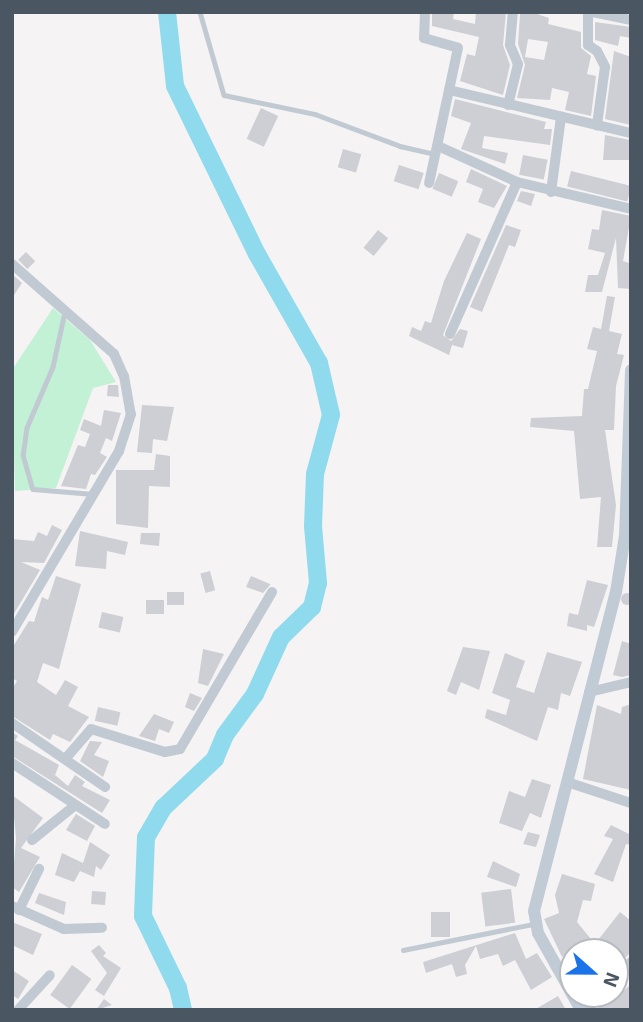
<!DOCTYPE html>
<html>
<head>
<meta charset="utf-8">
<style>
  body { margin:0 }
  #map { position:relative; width:643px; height:1022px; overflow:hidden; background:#f5f3f3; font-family:"Exo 2",sans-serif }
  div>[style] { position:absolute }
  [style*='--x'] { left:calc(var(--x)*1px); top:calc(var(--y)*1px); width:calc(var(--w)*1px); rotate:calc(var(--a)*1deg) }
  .green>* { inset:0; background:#c3f1d5 }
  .river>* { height:18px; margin:-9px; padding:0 9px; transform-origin:9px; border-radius:9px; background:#90daee }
  .building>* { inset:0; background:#cdcfd5; transform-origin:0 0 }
  .round { border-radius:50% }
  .lane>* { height:4.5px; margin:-2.25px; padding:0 2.25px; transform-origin:2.25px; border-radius:2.25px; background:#c1cad2 }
  .street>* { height:10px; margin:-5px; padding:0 5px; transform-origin:5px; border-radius:5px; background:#c1cad2 }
  .secondary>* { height:12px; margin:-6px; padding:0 6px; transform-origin:6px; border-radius:6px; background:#c1cbd6 }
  span { translate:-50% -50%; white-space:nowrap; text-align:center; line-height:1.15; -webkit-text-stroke:6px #fff; paint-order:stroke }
  .frame { position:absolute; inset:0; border:14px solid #4a5661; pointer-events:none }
  .north { position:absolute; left:559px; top:938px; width:70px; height:70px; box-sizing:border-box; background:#fff; border:2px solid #b7bbc0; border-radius:50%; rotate:111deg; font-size:19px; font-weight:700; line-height:28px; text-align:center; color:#4a5661 }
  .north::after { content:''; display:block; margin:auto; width:24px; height:32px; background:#1a73e8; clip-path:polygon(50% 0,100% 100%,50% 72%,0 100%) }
</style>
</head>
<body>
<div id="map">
  <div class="green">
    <div style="clip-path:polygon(53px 308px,90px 340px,116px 382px,93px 388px,56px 488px,15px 491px,12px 370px)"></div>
  </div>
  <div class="river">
    <div style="--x:167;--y:12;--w:74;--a:83.8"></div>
    <div style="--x:175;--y:86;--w:187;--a:64"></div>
    <div style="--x:257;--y:254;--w:125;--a:60.4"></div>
    <div style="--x:319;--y:363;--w:53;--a:77"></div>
    <div style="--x:331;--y:415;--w:61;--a:105.2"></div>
    <div style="--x:315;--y:474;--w:52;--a:92.2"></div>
    <div style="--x:313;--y:526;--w:57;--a:85"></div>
    <div style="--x:318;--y:583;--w:25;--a:104"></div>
    <div style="--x:312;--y:607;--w:43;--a:135.9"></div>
    <div style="--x:281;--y:637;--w:63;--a:114.5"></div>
    <div style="--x:255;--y:694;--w:51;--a:126.2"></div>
    <div style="--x:225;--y:735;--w:26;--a:113"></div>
    <div style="--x:215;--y:759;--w:71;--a:136.7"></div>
    <div style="--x:163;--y:808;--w:34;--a:120"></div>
    <div style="--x:146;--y:837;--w:79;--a:92.2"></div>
    <div style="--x:143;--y:916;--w:80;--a:64.1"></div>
    <div style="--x:178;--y:988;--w:23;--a:77"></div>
  </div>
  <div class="building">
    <div style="clip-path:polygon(432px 12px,454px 12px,453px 19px,475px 24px,476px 12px,506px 12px,503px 45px,510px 65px,503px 95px,460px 81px,467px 54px,475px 56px,479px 37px,432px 26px)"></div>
    <div style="clip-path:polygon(evenodd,531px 12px,549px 18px,548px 24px,581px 32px,581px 48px,591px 56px,587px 74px,596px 76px,591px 116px,565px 110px,569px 92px,552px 88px,550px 100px,517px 98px,525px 65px,518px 44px,520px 14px,531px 12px,528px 39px,548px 42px,544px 60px,525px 57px,528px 39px)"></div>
    <div style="clip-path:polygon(595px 22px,631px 27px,631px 38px,620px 36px,618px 46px,595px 40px)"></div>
    <div style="clip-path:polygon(614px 51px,631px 57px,631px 125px,605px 119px)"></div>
    <div style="clip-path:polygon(455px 99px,546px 122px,544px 129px,552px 129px,550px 145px,484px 136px,482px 148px,508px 153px,505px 164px,461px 149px,471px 123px,451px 116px)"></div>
    <div style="left:261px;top:108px;width:19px;height:34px;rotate:25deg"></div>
    <div style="clip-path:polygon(605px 135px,630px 140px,630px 160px,603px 160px)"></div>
    <div style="left:343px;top:149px;width:19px;height:19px;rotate:16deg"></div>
    <div style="left:523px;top:155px;width:25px;height:20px;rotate:11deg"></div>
    <div style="left:399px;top:165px;width:26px;height:17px;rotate:18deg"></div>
    <div style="clip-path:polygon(471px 169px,507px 186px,494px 208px,478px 202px,483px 189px,466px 182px)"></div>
    <div style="left:571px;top:171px;width:62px;height:16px;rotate:14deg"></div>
    <div style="left:439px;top:173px;width:21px;height:17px;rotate:23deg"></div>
    <div style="clip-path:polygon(521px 191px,535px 194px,531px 206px,517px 201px)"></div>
    <div style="clip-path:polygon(602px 210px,631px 216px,623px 261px,629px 263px,631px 289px,618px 288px,616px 238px,602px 292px,585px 292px,588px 275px,598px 275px,605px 253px,588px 249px,592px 229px,599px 230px)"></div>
    <div style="clip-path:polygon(506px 225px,521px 230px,515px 247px,509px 245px,482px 312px,470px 307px)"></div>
    <div style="left:378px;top:230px;width:13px;height:23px;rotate:39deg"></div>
    <div style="clip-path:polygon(467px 233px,481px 239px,443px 335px,451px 341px,460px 329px,468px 331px,463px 348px,452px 345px,449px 355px,409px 336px,412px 327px,421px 331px,425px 321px,431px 323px,444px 281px)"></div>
    <div style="left:26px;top:252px;width:13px;height:11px;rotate:45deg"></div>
    <div style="clip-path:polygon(12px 274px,22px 283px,12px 298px)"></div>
    <div style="clip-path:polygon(607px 296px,615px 297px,609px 331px,622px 334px,617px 354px,624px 355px,616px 386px,614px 430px,605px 430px,616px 505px,612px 547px,597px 547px,601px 497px,580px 499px,574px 431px,530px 427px,531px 418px,582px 416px,584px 389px,588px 389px,597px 351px,587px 349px,593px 327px,601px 329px)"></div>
    <div style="clip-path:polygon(108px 385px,118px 385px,119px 397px,107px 396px)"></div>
    <div style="clip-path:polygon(142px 405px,174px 407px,167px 441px,153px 439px,152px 453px,137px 452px)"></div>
    <div style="clip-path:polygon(104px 410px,121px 413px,112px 441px,106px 438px,100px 453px,107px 457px,95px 475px,91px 474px,86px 489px,61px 486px,78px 445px,85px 447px,90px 434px,80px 430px,84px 419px,101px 426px)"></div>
    <div style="clip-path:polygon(156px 454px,170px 456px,170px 487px,149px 486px,148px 528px,116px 524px,116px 470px,154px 470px)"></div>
    <div style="clip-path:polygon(52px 525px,62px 530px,44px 563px,21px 562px,40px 570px,12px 617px,12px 539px,34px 541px,38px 532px,47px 536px)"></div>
    <div style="clip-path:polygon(80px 531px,128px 542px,125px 555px,107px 551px,106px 569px,75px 566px)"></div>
    <div style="clip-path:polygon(141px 533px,160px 533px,159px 546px,140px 544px)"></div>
    <div style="left:210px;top:571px;width:20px;height:10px;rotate:75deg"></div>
    <div style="clip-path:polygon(56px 576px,81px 584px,59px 669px,43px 663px,37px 682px,56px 695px,65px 680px,78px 687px,68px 706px,89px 717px,70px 742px,53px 734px,50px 740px,12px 716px,12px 689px,17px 681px,12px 678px,12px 648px,29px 621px,34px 622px,42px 597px,48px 600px)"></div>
    <div style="clip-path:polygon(251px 576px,270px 584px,270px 585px,263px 593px,246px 587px)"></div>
    <div style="clip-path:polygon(587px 580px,608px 585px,594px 627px,587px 625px,587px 631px,567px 626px,569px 613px,578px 615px)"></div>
    <div style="left:167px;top:592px;width:17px;height:13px"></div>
    <div class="round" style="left:621px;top:593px;width:12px;height:12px"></div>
    <div style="left:146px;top:600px;width:18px;height:14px"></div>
    <div style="left:102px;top:612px;width:22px;height:16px;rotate:13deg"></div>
    <div style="clip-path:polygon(622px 641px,631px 644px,631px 675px,622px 677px,613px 675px)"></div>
    <div style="clip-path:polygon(463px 647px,490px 651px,479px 690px,461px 682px,456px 695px,447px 691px)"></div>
    <div style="clip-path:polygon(203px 649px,224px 654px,208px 686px,198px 683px)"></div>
    <div style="clip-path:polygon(547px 652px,582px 662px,570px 696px,561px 693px,558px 710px,548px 707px,537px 741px,485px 718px,487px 709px,506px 715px,510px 700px,492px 693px,505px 653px,525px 661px,516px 687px,534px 693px)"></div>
    <div style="clip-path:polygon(190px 693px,202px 698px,194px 711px,185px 707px)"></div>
    <div style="clip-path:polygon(631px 704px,631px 790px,583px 779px,597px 705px,621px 714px,622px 707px)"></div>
    <div style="left:98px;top:707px;width:23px;height:14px;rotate:13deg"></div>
    <div style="clip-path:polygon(154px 714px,174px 722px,169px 733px,159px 729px,155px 741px,139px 736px)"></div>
    <div style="clip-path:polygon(12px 732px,18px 736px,15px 740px,59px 765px,55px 775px,68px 786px,75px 775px,85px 782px,82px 786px,110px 800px,102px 813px,12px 756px)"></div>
    <div style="clip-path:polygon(90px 741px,102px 742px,94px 755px,109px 761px,103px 777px,80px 761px)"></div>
    <div style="clip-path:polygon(532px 779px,551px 785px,541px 818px,530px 813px,522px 831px,499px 823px,509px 791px,525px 797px)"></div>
    <div style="clip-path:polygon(12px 795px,43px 818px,21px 848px,40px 857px,19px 892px,12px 887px,16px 838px)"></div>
    <div style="clip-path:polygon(76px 814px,95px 826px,87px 841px,66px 830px)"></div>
    <div style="clip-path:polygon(611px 825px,631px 835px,631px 845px,626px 844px,613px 882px,594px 874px,613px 839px,604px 836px)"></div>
    <div style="clip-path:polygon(528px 832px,540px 835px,536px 847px,523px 844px)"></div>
    <div style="clip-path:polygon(90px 842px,110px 855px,101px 870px,96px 866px,94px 877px,80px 871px,74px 882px,55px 875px,62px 853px,83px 863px)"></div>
    <div style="clip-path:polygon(493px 861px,520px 874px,516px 887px,487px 877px)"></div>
    <div style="clip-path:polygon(562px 874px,595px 884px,591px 901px,583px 900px,577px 922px,595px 944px,620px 912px,631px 921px,631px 952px,615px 968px,615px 952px,578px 952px,574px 946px,562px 957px,544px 919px,559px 913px,555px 895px)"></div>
    <div style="left:511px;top:889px;width:34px;height:30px;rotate:83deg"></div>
    <div style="left:92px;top:891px;width:14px;height:13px;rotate:4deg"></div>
    <div style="clip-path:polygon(39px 893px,66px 902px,64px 915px,35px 903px)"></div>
    <div style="left:431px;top:912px;width:19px;height:25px"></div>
    <div style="clip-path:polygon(12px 922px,42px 934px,33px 955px,12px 945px)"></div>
    <div style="clip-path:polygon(515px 933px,526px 959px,537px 953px,552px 977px,531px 990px,515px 960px,503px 966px,498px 954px,480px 959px,476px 946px,465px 965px,467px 974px,456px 977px,452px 964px,426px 973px,423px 962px)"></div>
    <div style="clip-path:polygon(99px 945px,106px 953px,103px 956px,121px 968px,104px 996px,95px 990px,107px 973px,91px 951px)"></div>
    <div style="left:72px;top:965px;width:24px;height:37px;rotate:36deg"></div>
    <div style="clip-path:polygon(12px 970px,29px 981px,18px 999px,12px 995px)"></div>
    <div style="clip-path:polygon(631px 984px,631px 1010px,597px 1009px,608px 994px,617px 997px)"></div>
    <div style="clip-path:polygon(558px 996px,566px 1010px,534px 1010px)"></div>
    <div style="clip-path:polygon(104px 999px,112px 1005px,96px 1010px)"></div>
  </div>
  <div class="lane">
    <div style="--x:200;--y:12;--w:86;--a:73.9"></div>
    <div style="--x:224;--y:95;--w:93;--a:11.8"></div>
    <div style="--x:315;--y:114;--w:91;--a:20.6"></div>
    <div style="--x:400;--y:146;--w:37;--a:13"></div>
    <div style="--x:65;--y:312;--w:56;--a:102.3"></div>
    <div style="--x:53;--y:367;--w:66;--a:113.1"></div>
    <div style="--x:27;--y:428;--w:27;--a:98"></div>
    <div style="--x:23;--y:455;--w:35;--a:74"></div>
    <div style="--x:33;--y:489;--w:60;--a:4.8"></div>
    <div style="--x:403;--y:950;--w:133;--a:-11.3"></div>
  </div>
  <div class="street">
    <div style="--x:425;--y:12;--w:26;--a:92"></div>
    <div style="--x:424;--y:38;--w:35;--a:16"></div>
    <div style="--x:458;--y:48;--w:138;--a:102.1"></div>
    <div style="--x:588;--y:12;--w:33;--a:90"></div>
    <div style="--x:588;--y:45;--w:11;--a:34"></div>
    <div style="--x:597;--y:51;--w:18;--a:63"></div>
    <div style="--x:605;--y:67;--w:59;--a:97.9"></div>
    <div style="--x:593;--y:12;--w:39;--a:12"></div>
    <div style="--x:449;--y:90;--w:187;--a:13.3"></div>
    <div style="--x:508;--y:105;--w:42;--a:-76.3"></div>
    <div style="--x:518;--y:64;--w:21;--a:-113"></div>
    <div style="--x:510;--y:45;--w:33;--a:-85"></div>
    <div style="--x:438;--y:146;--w:87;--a:24.5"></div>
    <div style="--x:517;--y:182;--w:117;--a:13.3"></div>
    <div style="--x:551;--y:192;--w:76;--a:-82.4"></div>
    <div style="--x:12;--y:264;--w:136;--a:41.4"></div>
    <div style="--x:114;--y:354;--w:24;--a:66"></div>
    <div style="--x:124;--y:376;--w:39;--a:80"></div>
    <div style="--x:131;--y:414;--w:39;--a:108"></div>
    <div style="--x:119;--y:451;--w:210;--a:120.6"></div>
    <div style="--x:450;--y:334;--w:166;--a:-66.2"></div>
    <div style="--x:589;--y:692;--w:43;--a:-13.4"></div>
    <div style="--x:12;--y:723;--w:113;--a:34.5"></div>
    <div style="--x:66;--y:758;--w:38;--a:-49"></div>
    <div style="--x:91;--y:729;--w:77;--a:17.3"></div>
    <div style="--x:165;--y:752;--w:15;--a:-11"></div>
    <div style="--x:180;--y:749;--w:182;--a:-59.6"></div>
    <div style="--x:12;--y:763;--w:111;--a:33.3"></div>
    <div style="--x:567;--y:782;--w:67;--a:18.2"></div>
    <div style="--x:32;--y:840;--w:54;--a:-39"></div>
    <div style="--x:12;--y:906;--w:57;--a:23.9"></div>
    <div style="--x:64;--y:929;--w:38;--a:-2"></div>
    <div style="--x:19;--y:910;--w:46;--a:-64"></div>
    <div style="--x:615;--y:979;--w:23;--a:-47"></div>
    <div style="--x:18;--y:1010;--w:47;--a:-47.6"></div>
    <div style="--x:586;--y:1010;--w:22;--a:-47"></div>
  </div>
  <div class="secondary">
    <div style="--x:581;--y:1010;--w:88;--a:-119.2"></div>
    <div style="--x:538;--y:933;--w:22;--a:-100"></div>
    <div style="--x:534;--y:911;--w:329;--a:-75.6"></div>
    <div style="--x:616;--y:592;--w:57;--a:-80.9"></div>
    <div style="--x:625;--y:536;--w:166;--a:-87.9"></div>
  </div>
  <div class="frame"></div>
  <div class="north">N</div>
</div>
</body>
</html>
